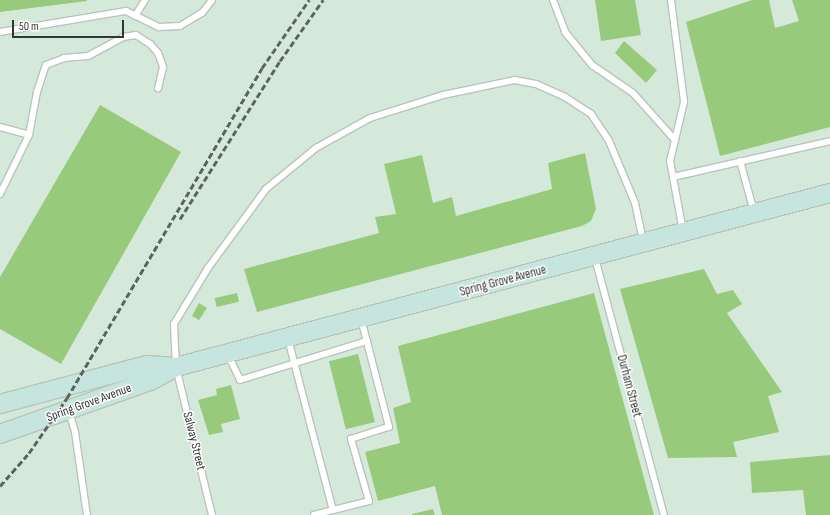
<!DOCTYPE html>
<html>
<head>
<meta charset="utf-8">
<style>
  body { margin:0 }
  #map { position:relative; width:830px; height:515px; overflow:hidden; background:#e5f3e9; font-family:"Sofia Sans Condensed",sans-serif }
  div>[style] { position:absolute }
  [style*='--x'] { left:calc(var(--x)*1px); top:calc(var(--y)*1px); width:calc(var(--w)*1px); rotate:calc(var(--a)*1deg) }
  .built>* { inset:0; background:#d5e9db; transform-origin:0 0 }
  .building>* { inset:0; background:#98ca7c; transform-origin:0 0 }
  .roads { filter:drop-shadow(1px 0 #b8c4bb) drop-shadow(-1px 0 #b8c4bb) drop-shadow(0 1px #b8c4bb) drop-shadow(0 -1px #b8c4bb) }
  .service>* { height:6px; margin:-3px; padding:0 3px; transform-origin:3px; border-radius:3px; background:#fff }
  .secondary>* { height:18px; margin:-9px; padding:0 9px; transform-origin:9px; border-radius:9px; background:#c5e5de }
  .rail>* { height:3px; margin-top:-1.5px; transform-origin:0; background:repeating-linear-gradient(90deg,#5c635f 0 6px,transparent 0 9px) }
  span { translate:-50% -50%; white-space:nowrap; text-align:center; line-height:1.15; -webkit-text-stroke:3px #fff; paint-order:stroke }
  .street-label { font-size:13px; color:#323734 }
  .scale { position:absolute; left:12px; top:20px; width:112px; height:18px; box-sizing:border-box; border:2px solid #323734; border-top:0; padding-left:5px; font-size:12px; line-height:14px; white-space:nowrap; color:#323734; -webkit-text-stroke:3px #fff; paint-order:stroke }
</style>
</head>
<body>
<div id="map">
  <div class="built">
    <div style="left:0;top:0;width:830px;height:515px"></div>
  </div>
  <div class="building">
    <div style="clip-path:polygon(0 0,87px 0,87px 1px,0 12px)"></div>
    <div style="clip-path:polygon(595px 0,635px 0,641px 35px,601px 41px)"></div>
    <div style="clip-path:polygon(752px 0,769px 0,775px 28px,799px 21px,792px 0,830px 0,830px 127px,720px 156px,686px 22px)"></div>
    <div style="clip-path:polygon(624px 41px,657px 70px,646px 83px,615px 53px)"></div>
    <div style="clip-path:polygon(100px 105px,181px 152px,61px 364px,0 329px,0 277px)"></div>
    <div style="clip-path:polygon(585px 153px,596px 209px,591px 221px,582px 226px,257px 312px,244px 269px,379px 233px,375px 217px,396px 214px,384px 164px,422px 155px,433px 203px,452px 197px,456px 216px,552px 189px,548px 163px)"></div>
    <div style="clip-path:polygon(704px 269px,717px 294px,733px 290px,742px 304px,727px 313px,782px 392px,768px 396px,779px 432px,733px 442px,737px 457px,668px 458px,620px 289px)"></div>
    <div style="left:237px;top:293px;width:9px;height:23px;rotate:77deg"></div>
    <div style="clip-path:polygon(594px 293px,654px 515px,442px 515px,435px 486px,378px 501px,365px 452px,400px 443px,393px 408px,411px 402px,398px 346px)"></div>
    <div style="clip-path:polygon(199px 303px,207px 308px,199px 320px,192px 316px)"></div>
    <div style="left:358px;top:354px;width:70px;height:30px;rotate:76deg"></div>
    <div style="clip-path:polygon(231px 385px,240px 419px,221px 424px,223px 432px,209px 435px,198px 400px,217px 395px,216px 389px)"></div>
    <div style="clip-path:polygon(830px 455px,830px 515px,806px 515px,803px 490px,752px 493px,750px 462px)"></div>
    <div style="clip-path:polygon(433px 509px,435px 515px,412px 515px,412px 514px)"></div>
  </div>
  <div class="roads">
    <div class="service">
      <div style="--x:553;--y:0;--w:34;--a:69"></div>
      <div style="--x:565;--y:32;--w:43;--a:50.7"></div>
      <div style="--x:592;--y:65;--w:50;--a:34.3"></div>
      <div style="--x:633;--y:93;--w:63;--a:48.2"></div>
      <div style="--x:671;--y:0;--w:103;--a:82.7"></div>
      <div style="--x:684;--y:102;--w:61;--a:103.3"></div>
      <div style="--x:670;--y:161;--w:71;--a:79.5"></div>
      <div style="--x:135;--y:16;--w:19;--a:-58"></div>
      <div style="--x:0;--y:32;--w:128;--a:-9.5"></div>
      <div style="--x:126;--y:11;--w:37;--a:26"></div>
      <div style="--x:159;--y:27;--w:21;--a:-3"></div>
      <div style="--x:180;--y:26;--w:26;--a:-31"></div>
      <div style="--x:202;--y:13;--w:16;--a:-52"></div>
      <div style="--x:0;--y:127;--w:30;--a:15"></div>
      <div style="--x:740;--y:161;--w:53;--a:74.6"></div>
      <div style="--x:673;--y:177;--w:161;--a:-12.9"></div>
      <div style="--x:0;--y:194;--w:66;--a:-63.8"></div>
      <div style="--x:29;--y:135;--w:44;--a:-79.5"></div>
      <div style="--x:37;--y:92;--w:28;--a:-72"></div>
      <div style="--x:46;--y:65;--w:19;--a:-21"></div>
      <div style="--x:64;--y:58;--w:24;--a:-5"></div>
      <div style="--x:88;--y:56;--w:40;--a:-28"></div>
      <div style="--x:123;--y:37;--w:13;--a:-9"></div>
      <div style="--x:136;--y:35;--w:17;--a:33"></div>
      <div style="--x:150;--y:44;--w:12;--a:48"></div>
      <div style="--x:158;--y:53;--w:15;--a:70"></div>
      <div style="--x:163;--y:67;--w:22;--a:103"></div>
      <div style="--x:595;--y:258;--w:266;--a:75"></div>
      <div style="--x:288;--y:339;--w:177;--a:75.3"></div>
      <div style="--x:333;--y:510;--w:37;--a:-14"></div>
      <div style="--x:369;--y:501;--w:65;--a:-106.2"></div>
      <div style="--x:351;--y:439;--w:40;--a:-18"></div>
      <div style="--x:389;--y:427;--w:112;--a:-104.5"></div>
      <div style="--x:228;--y:355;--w:28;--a:64"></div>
      <div style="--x:240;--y:380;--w:133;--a:-17.1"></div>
      <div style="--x:69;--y:411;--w:22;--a:74"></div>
      <div style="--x:75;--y:432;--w:84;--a:81.8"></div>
      <div style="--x:212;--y:515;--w:152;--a:-103.7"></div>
      <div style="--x:176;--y:367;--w:43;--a:-92.7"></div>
      <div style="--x:174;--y:324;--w:66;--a:-58.7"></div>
      <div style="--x:208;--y:268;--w:98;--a:-53.7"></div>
      <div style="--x:266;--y:189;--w:65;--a:-39.4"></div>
      <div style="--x:316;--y:148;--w:62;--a:-29.1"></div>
      <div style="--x:370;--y:118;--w:77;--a:-17.5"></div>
      <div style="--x:443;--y:95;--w:74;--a:-11.8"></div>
      <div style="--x:515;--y:80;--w:21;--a:11"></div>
      <div style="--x:536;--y:84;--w:32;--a:24"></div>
      <div style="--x:565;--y:97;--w:31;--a:33"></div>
      <div style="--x:591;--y:114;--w:32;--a:56"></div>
      <div style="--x:609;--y:141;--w:67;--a:67.2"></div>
      <div style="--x:635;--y:203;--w:39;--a:78"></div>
      <div style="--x:314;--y:515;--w:20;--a:-15"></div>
    </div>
    <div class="secondary">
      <div style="--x:0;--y:404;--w:152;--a:-14.9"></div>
      <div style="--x:147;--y:365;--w:29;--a:4"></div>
      <div style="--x:0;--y:434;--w:159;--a:-19.5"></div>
      <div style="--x:150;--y:381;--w:30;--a:-28"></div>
      <div style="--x:176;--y:367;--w:677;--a:-14.9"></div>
    </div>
  </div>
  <div class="rail">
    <div style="--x:180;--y:219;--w:187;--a:-57.7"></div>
    <div style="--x:280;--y:61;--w:75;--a:-54.8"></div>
    <div style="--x:0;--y:486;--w:44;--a:-48.7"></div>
    <div style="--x:29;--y:453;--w:67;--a:-55.4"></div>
    <div style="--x:67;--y:398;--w:383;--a:-59.4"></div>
    <div style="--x:262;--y:68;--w:83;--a:-55.3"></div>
  </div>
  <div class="street-label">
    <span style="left:503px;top:281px;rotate:-15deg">Spring Grove Avenue</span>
    <span style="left:629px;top:386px;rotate:75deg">Durham Street</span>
    <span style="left:89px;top:403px;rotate:-20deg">Spring Grove Avenue</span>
    <span style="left:194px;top:441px;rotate:76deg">Salway Street</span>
  </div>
  <div class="scale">50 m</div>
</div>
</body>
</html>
